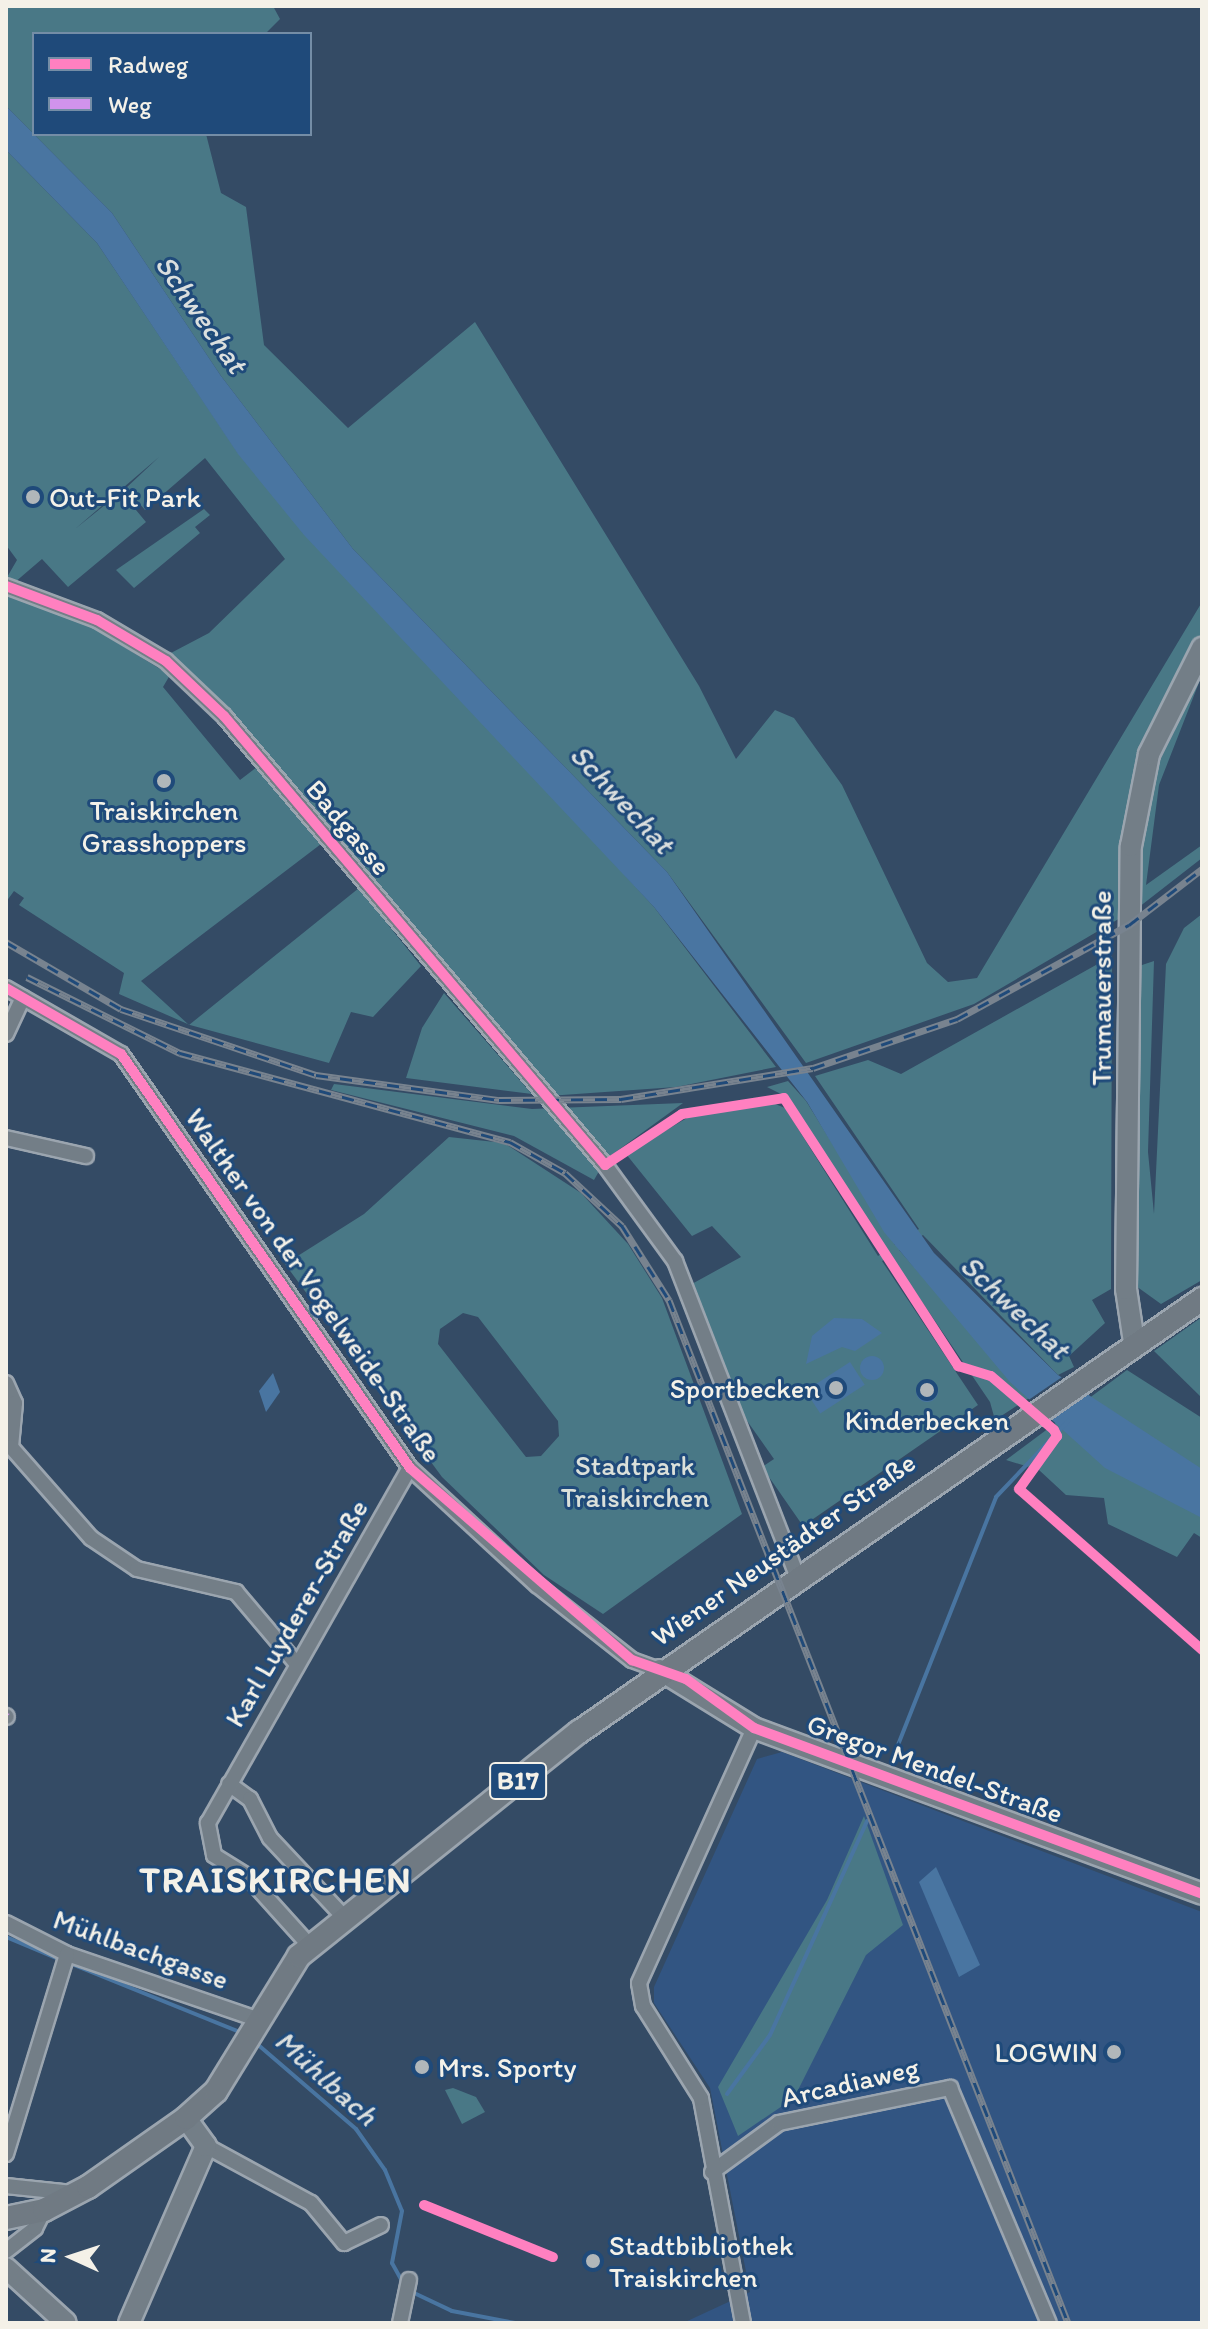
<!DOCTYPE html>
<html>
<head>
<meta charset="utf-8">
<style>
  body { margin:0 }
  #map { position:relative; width:1208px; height:2329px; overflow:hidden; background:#344b65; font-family:Itim,sans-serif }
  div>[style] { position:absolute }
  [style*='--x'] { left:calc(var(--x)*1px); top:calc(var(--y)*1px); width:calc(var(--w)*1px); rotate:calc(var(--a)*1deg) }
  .built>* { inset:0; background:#325582 }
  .green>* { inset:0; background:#497886 }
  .water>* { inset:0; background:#4975a1; transform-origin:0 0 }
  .round { border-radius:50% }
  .pier>* { inset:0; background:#344b65 }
  .stream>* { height:4px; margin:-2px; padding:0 2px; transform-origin:2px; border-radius:2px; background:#4975a1 }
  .roads { filter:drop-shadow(2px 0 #9ba5af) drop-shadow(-2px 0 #9ba5af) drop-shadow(0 2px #9ba5af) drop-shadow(0 -2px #9ba5af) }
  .street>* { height:14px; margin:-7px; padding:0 7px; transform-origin:7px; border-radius:7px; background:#737e87 }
  .secondary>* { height:20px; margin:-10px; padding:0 10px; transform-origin:10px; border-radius:10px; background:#737e87 }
  .primary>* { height:22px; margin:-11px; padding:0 11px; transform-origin:11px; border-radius:11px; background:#707a83 }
  .rail>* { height:7px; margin-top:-3.5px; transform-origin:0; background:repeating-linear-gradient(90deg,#1f4a7a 0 12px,#78838f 0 24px); box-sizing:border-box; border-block:2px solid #78838f }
  .quiet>* { height:8px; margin-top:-4px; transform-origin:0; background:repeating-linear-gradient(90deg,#d193ec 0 16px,transparent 0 24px) }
  .cycleway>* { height:10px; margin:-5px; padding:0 5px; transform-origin:5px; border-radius:5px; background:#ff80c0 }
  .dots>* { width:22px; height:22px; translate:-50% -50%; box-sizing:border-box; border:4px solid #1f4a7a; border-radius:50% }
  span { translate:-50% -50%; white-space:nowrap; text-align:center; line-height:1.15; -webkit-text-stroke:6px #1f4a7a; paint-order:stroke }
  .shield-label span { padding:2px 6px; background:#1f4a7a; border:2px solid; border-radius:6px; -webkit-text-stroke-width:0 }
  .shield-label { font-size:26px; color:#f4f1e8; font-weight:700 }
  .poi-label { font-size:28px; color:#f4f1e8 }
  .left { translate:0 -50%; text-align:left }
  .right { translate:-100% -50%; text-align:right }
  .street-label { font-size:28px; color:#f4f1e8 }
  .park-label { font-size:28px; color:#dbe0da }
  .water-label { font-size:30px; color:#dbdfde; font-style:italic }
  .district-label { font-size:36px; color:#f4f1e8; font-weight:700; letter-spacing:2px }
  .frame { position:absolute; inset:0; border:8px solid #f4f1e8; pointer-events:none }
  .legend { position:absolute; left:32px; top:32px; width:280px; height:104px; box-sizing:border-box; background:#1f4a7a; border:2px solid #748da6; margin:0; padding:10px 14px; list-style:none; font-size:24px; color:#f4f1e8 }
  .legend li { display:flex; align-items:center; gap:16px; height:40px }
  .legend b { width:40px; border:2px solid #748da6 }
  .north { position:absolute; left:32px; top:2217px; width:80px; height:80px; -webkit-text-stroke:6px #1f4a7a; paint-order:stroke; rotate:273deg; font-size:22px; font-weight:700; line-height:32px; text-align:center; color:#f4f1e8 }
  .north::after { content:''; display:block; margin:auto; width:28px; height:36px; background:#f4f1e8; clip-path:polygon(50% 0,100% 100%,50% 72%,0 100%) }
</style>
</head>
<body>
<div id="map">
  <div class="built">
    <div style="clip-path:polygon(782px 1752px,1202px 1912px,1202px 2323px,683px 2323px,750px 2292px,710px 2088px,654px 2003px,654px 1987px,757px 1759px)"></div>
  </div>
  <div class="green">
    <div style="clip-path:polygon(6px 6px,273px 6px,280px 19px,265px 34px,34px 34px,34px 134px,206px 134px,221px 193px,246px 207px,264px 345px,348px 428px,475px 322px,699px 686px,736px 759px,775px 710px,794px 718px,842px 785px,927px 963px,948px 982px,977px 978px,1202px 602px,1202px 675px,1159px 785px,1146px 885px,1202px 845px,1202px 858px,1139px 907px,974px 1004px,806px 1063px,667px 872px,353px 549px,221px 376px,112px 213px,6px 106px)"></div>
    <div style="clip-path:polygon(6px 150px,97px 243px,238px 453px,654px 907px,776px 1067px,676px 1087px,548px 1096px,232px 715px,169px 654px,209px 633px,285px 559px,205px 458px,145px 510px,126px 488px,159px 457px,75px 529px,121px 492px,146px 522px,68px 587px,42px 559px,14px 583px,6px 579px,17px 560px,6px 545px)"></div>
    <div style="clip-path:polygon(204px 509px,210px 515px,195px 527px,200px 533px,134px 588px,116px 570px)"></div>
    <div style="clip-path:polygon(6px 595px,93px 628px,170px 675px,163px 687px,240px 780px,257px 767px,321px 844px,141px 981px,189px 1025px,359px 888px,421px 966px,373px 1017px,351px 1012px,329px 1063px,190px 1025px,119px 994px,124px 973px,19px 905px,24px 898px,14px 891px,6px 902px)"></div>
    <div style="clip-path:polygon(1202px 914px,1202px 1280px,1161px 1304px,1136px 1286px,1139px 966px,1154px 961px,1148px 1152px,1154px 1214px,1166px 964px,1184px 928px)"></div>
    <div style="clip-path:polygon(1112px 956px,1111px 1289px,1092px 1300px,1105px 1323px,1069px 1356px,1074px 1367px,1058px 1375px,923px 1235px,899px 1250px,1029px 1398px,995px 1420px,990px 1402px,891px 1256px,882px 1261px,978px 1405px,803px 1526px,762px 1467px,774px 1459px,745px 1418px,690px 1285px,741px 1257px,712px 1226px,692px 1236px,626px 1154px,692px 1115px,768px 1101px,785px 1108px,878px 1256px,887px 1250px,787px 1097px,767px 1087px,788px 1081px,806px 1101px,895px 1245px,919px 1229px,815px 1076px,868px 1060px,901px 1074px)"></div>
    <div style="clip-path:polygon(444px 993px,518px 1078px,532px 1094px,406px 1078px,422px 1028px)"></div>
    <div style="clip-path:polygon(334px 1084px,532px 1109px,683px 1103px,606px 1159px,594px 1180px,514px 1136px,331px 1090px)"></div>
    <div style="clip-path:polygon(evenodd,449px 1137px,504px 1143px,581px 1193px,628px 1244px,662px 1298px,742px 1514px,603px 1614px,544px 1575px,442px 1477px,285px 1264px,364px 1214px,449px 1137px,463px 1313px,478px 1317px,558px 1421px,559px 1436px,541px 1456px,526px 1457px,438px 1344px,440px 1329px,463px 1313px)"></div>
    <div style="clip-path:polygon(1202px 1317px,1202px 1398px,1154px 1351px)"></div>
    <div style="clip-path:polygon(1127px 1370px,1202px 1418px,1202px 1538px,1194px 1533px,1177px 1557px,1108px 1524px,1104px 1498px,1066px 1495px,1039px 1470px,1006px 1460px)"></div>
    <div style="clip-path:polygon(864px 1816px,903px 1925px,866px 1955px,794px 2098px,738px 2136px,718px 2087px,827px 1900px)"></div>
    <div style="clip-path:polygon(453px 2088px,476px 2097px,485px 2112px,462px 2124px,445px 2090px)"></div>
  </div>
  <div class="water">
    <div style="clip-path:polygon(6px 106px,112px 213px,221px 376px,353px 549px,667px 872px,934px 1253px,1058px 1375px,1202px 1469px,1202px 1518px,1105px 1468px,1010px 1382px,884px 1232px,807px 1102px,654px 907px,304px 535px,238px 454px,97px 243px,6px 150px)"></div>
    <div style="clip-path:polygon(834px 1318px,862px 1319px,882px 1333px,855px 1351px,842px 1347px,806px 1364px,812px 1336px)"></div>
    <div class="round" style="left:860px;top:1356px;width:24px;height:24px"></div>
    <div style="left:850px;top:1362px;width:27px;height:53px;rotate:57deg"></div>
    <div style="clip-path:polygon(273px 1373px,280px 1392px,266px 1412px,259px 1391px)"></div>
    <div class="round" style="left:916px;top:1380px;width:22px;height:22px"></div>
    <div style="clip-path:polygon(936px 1867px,980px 1965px,959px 1977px,919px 1882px)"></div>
  </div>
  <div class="pier">
    <div style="clip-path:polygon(1065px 1375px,1090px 1392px,1050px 1419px,1027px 1401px)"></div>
  </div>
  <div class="stream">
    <div style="--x:894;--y:1755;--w:277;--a:-68.4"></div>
    <div style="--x:996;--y:1497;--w:105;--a:-46.5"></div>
    <div style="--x:6;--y:1937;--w:60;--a:22.7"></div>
    <div style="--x:69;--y:1963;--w:187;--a:22"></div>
    <div style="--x:256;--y:2043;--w:132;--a:40.7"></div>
    <div style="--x:356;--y:2129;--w:50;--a:54.7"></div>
    <div style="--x:385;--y:2170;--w:44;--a:67.5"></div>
    <div style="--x:402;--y:2211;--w:53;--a:100.9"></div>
    <div style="--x:392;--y:2263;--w:23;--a:61"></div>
    <div style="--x:727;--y:2094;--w:73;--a:-53.9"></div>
    <div style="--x:770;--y:2035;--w:235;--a:-65.6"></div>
    <div style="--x:412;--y:2292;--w:44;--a:25.4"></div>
    <div style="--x:452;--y:2311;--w:64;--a:10.8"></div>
  </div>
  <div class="roads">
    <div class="street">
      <div style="--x:6;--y:586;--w:97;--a:20.5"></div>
      <div style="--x:97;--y:620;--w:80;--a:30.7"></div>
      <div style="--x:166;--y:661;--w:80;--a:43.5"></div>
      <div style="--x:224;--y:716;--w:589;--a:49.68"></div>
      <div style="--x:605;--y:1165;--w:119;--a:53.9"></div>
      <div style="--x:675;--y:1261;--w:337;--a:68.8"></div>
      <div style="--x:6;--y:988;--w:133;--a:29.9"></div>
      <div style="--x:121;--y:1054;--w:505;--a:55.08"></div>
      <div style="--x:410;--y:1468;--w:173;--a:42.7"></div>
      <div style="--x:537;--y:1585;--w:121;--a:38.3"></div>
      <div style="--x:632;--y:1660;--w:30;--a:20"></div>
      <div style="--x:6;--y:1034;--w:40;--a:-65"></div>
      <div style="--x:6;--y:1138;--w:82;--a:12.7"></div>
      <div style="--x:6;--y:1383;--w:22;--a:66"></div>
      <div style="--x:15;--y:1403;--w:44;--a:95.2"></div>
      <div style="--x:11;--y:1447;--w:121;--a:48.7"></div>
      <div style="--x:91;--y:1538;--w:55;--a:34"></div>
      <div style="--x:137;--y:1569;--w:102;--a:13.1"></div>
      <div style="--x:236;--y:1592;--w:93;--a:49.8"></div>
      <div style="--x:6;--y:1716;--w:1;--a:45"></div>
      <div style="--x:229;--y:1784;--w:26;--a:36"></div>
      <div style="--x:250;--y:1799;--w:44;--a:62.9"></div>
      <div style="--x:270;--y:1838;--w:108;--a:46.9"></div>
      <div style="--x:6;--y:1923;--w:68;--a:26.9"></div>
      <div style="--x:67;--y:1954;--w:204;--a:18.9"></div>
      <div style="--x:310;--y:1946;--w:94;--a:-132"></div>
      <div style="--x:247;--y:1876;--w:39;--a:-148"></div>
      <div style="--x:214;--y:1855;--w:33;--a:-101"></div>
      <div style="--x:208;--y:1823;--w:408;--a:-60.4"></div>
      <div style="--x:206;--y:2146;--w:119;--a:28.5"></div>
      <div style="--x:311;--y:2203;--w:52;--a:50.5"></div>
      <div style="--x:344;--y:2243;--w:41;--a:-25.9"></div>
      <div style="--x:6;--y:2154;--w:209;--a:-73"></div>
      <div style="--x:712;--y:2172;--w:83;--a:-36.2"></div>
      <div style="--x:779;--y:2123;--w:175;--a:-11.6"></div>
      <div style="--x:950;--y:2088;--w:255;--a:67.2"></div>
      <div style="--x:6;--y:2186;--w:67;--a:6"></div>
      <div style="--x:6;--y:2251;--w:37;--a:-38"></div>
      <div style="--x:35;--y:2228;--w:20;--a:-63"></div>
      <div style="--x:400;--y:2323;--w:44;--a:-78.2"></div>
      <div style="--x:743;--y:2323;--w:229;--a:-100.6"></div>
      <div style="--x:701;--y:2098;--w:109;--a:-122.2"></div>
      <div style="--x:643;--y:2006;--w:23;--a:-100"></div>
      <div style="--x:639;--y:1983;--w:280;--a:-65.7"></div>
    </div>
    <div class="secondary">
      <div style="--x:1134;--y:1342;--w:54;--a:-98.6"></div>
      <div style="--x:1126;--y:1289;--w:443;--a:-89.4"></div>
      <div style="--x:1131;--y:846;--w:94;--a:-78.9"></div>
      <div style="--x:1149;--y:754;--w:119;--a:-63.4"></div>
      <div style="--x:660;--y:1670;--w:110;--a:31.7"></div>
      <div style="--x:754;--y:1728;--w:478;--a:20.3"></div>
      <div style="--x:6;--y:2268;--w:81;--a:42.5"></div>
      <div style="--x:129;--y:2323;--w:193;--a:-66.5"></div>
      <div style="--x:206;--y:2146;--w:34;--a:-126"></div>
    </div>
    <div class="primary">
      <div style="--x:6;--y:2218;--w:39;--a:-12"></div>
      <div style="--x:44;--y:2210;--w:50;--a:-27.6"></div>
      <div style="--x:88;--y:2187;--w:120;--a:-35.1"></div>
      <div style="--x:186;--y:2118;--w:40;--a:-42"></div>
      <div style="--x:216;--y:2091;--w:158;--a:-58.4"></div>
      <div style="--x:299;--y:1956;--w:359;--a:-38.7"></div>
      <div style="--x:579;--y:1732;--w:759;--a:-34.8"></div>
    </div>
  </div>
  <div class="rail">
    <div style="--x:6;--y:942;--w:133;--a:30.2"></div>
    <div style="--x:121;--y:1009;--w:206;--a:18.7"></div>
    <div style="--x:316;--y:1075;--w:185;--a:7.8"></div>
    <div style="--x:499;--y:1100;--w:122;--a:-0.5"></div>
    <div style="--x:621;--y:1099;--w:194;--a:-9.2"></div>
    <div style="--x:813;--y:1068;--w:152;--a:-18.8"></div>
    <div style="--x:957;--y:1019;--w:196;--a:-28.7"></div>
    <div style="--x:1129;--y:925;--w:92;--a:-37.5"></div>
    <div style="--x:27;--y:977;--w:171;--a:26.4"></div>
    <div style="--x:180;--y:1053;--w:342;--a:15.1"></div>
    <div style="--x:510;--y:1142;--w:63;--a:29.4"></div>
    <div style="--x:565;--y:1173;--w:78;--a:42.9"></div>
    <div style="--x:622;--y:1226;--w:88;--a:57.6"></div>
    <div style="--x:669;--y:1300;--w:1098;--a:68.69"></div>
  </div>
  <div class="quiet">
    <div style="--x:6;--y:1716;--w:1;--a:45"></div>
  </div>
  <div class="cycleway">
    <div style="--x:6;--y:586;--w:97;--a:20.5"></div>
    <div style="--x:97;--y:620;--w:80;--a:30.7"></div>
    <div style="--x:166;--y:661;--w:80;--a:43.5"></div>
    <div style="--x:224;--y:716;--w:589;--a:49.68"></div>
    <div style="--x:605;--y:1165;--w:92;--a:-33.5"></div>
    <div style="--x:682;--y:1114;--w:103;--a:-8.9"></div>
    <div style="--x:784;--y:1098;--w:320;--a:57"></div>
    <div style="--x:958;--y:1366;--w:34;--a:17"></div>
    <div style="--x:991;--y:1376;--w:83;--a:40.6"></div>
    <div style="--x:1054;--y:1430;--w:7;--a:63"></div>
    <div style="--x:1057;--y:1436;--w:65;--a:125.6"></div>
    <div style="--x:1019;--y:1489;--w:244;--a:41.3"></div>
    <div style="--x:6;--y:988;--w:133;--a:29.9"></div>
    <div style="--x:121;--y:1054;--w:505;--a:55.08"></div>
    <div style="--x:410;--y:1468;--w:294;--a:40.9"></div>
    <div style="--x:632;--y:1660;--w:57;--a:19.4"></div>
    <div style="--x:686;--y:1679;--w:84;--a:35.8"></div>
    <div style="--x:754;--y:1728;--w:478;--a:20.3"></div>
    <div style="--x:424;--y:2205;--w:139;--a:22"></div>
  </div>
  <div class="dots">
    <div style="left:33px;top:497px;background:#b1b7ba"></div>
    <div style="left:164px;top:781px;background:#b1b7ba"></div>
    <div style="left:836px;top:1388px;background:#b1b7ba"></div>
    <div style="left:927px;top:1390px;background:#b1b7ba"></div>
    <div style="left:1114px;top:2052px;background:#b1b7ba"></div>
    <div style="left:422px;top:2067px;background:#b1b7ba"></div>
    <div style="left:593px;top:2261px;background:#b1b7ba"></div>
  </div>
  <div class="shield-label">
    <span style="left:518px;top:1781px">B17</span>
  </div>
  <div class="poi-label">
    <span class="left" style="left:49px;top:497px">Out-Fit Park</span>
    <span style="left:164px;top:826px">Traiskirchen<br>Grasshoppers</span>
    <span class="right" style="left:820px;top:1388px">Sportbecken</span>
    <span style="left:927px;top:1420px">Kinderbecken</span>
    <span class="right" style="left:1098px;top:2052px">LOGWIN</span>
    <span class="left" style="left:438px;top:2067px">Mrs. Sporty</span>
    <span class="left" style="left:609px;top:2261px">Stadtbibliothek<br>Traiskirchen</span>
  </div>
  <div class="street-label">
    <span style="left:349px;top:827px;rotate:50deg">Badgasse</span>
    <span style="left:1101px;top:988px;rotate:-90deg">Trumauerstraße</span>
    <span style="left:314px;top:1285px;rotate:55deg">Walther von der Vogelweide-Straße</span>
    <span style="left:783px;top:1549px;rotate:-35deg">Wiener Neustädter Straße</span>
    <span style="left:296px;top:1613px;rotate:-60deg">Karl Luyderer-Straße</span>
    <span style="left:935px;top:1768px;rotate:20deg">Gregor Mendel-Straße</span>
    <span style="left:141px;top:1949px;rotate:20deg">Mühlbachgasse</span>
    <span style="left:850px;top:2082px;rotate:-13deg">Arcadiaweg</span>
  </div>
  <div class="park-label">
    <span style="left:635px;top:1481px">Stadtpark<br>Traiskirchen</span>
  </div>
  <div class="water-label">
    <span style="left:201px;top:314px;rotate:55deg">Schwechat</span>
    <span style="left:622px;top:799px;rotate:47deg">Schwechat</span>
    <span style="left:1015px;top:1307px;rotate:43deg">Schwechat</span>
    <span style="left:326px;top:2078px;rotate:42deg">Mühlbach</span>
  </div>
  <div class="district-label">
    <span style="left:276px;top:1880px">TRAISKIRCHEN</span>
  </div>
  <div class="frame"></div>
  <ul class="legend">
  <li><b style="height:10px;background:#ff80c0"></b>Radweg</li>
  <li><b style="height:10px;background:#d193ec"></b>Weg</li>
  </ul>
  <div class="north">N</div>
</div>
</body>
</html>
